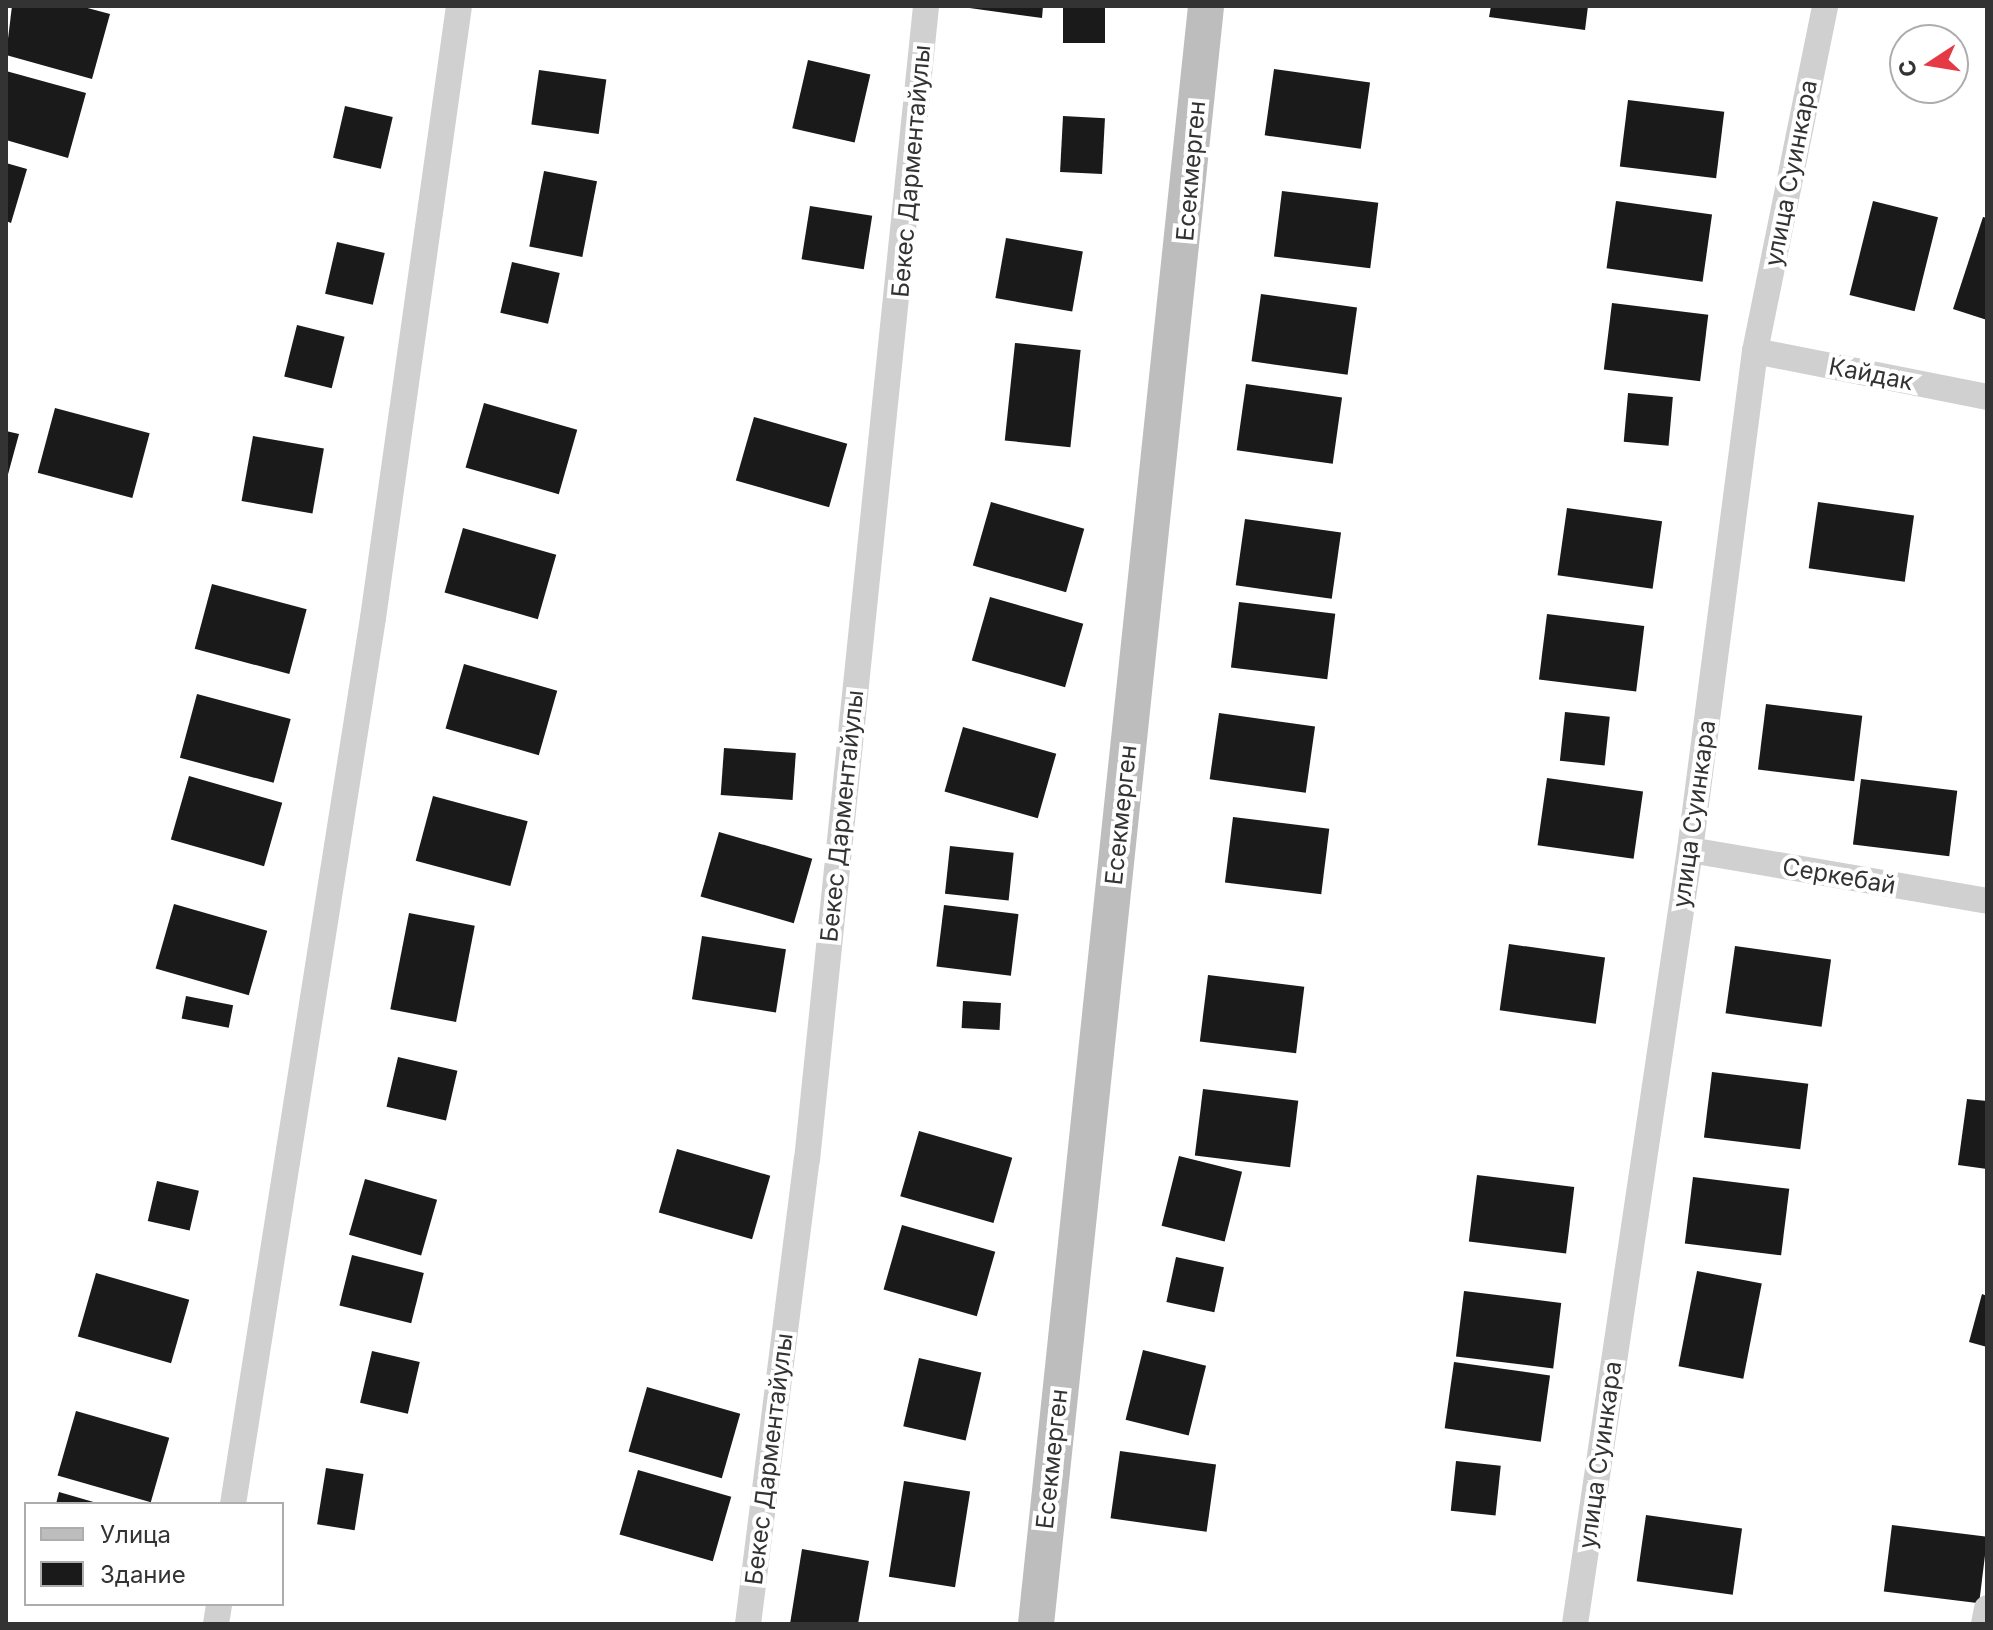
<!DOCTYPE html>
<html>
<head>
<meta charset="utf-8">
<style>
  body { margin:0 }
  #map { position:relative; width:1993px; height:1630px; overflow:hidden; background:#fff; font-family:Inter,sans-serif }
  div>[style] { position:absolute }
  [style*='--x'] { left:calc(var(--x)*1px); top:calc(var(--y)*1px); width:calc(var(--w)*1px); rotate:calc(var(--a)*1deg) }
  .building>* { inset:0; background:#1a1a1a; transform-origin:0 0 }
  .street>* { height:26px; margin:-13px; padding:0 13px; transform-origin:13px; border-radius:13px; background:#d0d0d0 }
  .secondary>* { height:36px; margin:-18px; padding:0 18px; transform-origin:18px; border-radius:18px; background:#bdbdbd }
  span { translate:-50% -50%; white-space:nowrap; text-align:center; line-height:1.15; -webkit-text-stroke:8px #fff; paint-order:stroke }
  .street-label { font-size:24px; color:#333 }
  .frame { position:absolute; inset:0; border:8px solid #333; pointer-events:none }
  .legend { position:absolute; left:24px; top:1502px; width:260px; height:104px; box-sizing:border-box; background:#fff; border:2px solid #adadad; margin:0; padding:10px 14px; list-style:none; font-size:24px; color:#333 }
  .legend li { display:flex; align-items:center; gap:16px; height:40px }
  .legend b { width:40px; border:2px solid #adadad }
  .north { position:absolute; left:1889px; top:24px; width:80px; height:80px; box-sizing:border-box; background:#fff; border:2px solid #adadad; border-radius:50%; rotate:258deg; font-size:22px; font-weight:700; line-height:32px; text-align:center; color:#333 }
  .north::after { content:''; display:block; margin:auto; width:28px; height:36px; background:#e63946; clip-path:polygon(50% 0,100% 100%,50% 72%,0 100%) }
</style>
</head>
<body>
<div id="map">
  <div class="building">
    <div style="clip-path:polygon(12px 6px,80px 6px,110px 14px,92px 79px,6px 55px)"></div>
    <div style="clip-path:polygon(955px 6px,1043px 6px,1042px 18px)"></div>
    <div style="left:1063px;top:6px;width:42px;height:37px"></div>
    <div style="clip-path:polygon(1491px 6px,1588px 6px,1585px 30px,1489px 17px)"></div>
    <div style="left:808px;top:60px;width:64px;height:70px;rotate:13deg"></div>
    <div style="left:1274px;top:69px;width:97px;height:67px;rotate:8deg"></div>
    <div style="left:539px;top:70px;width:68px;height:55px;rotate:8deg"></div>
    <div style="clip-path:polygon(6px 71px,86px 93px,68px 158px,6px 140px)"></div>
    <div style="left:1628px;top:100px;width:97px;height:67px;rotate:7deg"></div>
    <div style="left:345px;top:106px;width:49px;height:53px;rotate:13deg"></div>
    <div style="left:1063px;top:116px;width:42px;height:56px;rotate:3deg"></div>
    <div style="clip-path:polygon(6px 163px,27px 169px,11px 223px,6px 221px)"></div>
    <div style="left:544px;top:171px;width:54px;height:77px;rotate:11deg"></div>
    <div style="left:1282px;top:191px;width:97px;height:66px;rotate:7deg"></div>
    <div style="left:1616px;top:201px;width:97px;height:68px;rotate:8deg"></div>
    <div style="left:1873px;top:201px;width:67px;height:97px;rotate:14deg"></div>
    <div style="left:810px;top:206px;width:63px;height:54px;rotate:9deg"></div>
    <div style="clip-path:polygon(1983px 217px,1987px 218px,1987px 320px,1953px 309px)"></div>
    <div style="left:1006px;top:238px;width:78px;height:61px;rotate:10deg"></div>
    <div style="left:337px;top:242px;width:49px;height:53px;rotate:13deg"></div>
    <div style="left:512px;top:262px;width:49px;height:52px;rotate:13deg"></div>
    <div style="left:1261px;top:294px;width:97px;height:68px;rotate:8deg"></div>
    <div style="left:1612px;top:303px;width:97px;height:67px;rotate:7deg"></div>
    <div style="left:297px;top:325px;width:49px;height:53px;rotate:14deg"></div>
    <div style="left:1015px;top:343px;width:66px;height:98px;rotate:6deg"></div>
    <div style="left:1246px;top:384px;width:97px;height:67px;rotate:8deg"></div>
    <div style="left:1628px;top:393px;width:45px;height:49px;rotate:5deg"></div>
    <div style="left:484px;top:403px;width:97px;height:67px;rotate:16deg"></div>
    <div style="left:55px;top:408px;width:98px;height:67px;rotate:15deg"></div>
    <div style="left:754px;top:417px;width:97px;height:66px;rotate:16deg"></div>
    <div style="clip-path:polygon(6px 431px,19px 434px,7px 478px,6px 478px)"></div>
    <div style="left:253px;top:436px;width:72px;height:66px;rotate:10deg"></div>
    <div style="left:991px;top:502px;width:97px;height:66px;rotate:16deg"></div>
    <div style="left:1818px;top:502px;width:97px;height:67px;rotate:8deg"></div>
    <div style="left:1567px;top:508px;width:96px;height:68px;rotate:8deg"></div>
    <div style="left:1245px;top:519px;width:97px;height:67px;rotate:8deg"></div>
    <div style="left:463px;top:528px;width:97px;height:67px;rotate:16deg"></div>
    <div style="left:212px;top:584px;width:98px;height:67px;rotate:15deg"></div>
    <div style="left:990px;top:597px;width:97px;height:66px;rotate:16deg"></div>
    <div style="left:1239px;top:602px;width:97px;height:66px;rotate:7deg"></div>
    <div style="left:1547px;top:614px;width:98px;height:66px;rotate:7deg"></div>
    <div style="left:464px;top:664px;width:97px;height:67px;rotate:16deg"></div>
    <div style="left:197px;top:694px;width:97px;height:66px;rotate:15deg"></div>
    <div style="left:1766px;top:704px;width:97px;height:66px;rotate:7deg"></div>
    <div style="left:1565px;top:712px;width:45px;height:49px;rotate:6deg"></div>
    <div style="left:1219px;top:713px;width:97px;height:67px;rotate:8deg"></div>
    <div style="left:963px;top:727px;width:97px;height:67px;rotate:16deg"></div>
    <div style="left:724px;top:748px;width:72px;height:47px;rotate:4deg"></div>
    <div style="left:189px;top:776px;width:97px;height:66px;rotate:16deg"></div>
    <div style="left:1547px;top:778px;width:97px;height:68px;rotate:8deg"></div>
    <div style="left:1861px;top:779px;width:97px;height:66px;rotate:7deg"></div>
    <div style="left:433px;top:796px;width:98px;height:67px;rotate:15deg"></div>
    <div style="left:1233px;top:817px;width:97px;height:66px;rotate:7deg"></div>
    <div style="left:719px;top:832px;width:97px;height:67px;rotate:16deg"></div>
    <div style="left:950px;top:846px;width:64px;height:48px;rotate:6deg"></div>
    <div style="left:174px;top:904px;width:97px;height:67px;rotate:16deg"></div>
    <div style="left:944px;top:905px;width:75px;height:62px;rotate:7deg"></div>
    <div style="left:409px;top:913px;width:67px;height:98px;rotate:11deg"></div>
    <div style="left:702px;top:936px;width:85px;height:64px;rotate:9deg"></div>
    <div style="left:1509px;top:944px;width:97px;height:67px;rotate:8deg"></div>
    <div style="left:1735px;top:946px;width:97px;height:68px;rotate:8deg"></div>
    <div style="left:1208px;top:975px;width:97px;height:67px;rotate:7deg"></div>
    <div style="left:186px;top:996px;width:48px;height:23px;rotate:11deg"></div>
    <div style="left:963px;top:1001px;width:38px;height:27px;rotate:3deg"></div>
    <div style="left:398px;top:1057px;width:61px;height:51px;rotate:13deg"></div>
    <div style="left:1712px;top:1072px;width:97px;height:66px;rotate:7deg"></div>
    <div style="left:1203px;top:1089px;width:96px;height:67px;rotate:7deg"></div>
    <div style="clip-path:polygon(1967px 1099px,1987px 1101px,1987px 1169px,1958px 1165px)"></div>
    <div style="left:919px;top:1131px;width:97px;height:68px;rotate:16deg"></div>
    <div style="left:677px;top:1149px;width:97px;height:66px;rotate:16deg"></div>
    <div style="left:1179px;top:1156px;width:65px;height:72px;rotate:14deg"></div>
    <div style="left:1477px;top:1175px;width:98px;height:67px;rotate:7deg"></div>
    <div style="left:1693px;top:1177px;width:97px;height:67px;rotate:7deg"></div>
    <div style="left:365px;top:1179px;width:75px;height:58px;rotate:16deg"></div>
    <div style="left:157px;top:1181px;width:43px;height:41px;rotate:13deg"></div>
    <div style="left:902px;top:1225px;width:97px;height:67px;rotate:16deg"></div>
    <div style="left:352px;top:1255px;width:74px;height:52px;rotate:14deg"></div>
    <div style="left:1176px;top:1257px;width:49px;height:46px;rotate:12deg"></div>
    <div style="left:1697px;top:1271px;width:66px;height:97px;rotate:11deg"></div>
    <div style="left:96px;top:1273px;width:97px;height:66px;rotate:16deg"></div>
    <div style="left:1464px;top:1291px;width:98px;height:66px;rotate:7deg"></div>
    <div style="clip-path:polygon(1982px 1294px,1987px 1296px,1987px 1347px,1969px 1342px)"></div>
    <div style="left:1143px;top:1350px;width:65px;height:72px;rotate:14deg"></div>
    <div style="left:372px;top:1351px;width:49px;height:53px;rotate:13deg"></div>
    <div style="left:919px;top:1358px;width:64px;height:70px;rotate:13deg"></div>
    <div style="left:1454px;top:1362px;width:97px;height:67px;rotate:8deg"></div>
    <div style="left:647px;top:1387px;width:97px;height:67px;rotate:16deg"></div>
    <div style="left:76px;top:1411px;width:97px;height:67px;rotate:16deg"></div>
    <div style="left:1120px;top:1451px;width:97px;height:68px;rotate:8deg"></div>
    <div style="left:1456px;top:1461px;width:45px;height:50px;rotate:6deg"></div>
    <div style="left:326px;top:1468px;width:38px;height:57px;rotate:9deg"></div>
    <div style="left:638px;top:1470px;width:97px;height:67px;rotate:16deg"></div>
    <div style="left:904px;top:1481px;width:67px;height:97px;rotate:9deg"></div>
    <div style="clip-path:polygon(59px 1492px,97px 1503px,97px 1504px,56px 1504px)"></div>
    <div style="left:1646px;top:1515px;width:97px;height:67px;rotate:8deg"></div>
    <div style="left:1892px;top:1525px;width:96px;height:67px;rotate:7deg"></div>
    <div style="clip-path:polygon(802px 1549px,869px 1561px,858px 1624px,790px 1624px)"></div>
  </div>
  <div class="street">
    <div style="--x:1755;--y:351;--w:237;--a:11.2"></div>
    <div style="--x:1690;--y:850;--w:301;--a:9.7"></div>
    <div style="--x:233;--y:1504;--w:897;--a:-81.02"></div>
    <div style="--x:373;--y:618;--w:618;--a:-82"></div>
    <div style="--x:216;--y:1624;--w:20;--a:-81"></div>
    <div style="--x:748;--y:1624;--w:468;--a:-82.8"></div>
    <div style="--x:807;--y:1160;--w:1160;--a:-84.11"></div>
    <div style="--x:1575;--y:1624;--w:782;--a:-81.55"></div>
    <div style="--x:1690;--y:850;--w:503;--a:-82.58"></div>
    <div style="--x:1755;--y:351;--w:352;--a:-78.5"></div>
    <div style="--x:1984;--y:1624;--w:16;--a:-79"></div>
  </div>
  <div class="secondary">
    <div style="--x:1036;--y:1624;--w:1627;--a:-84"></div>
  </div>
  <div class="street-label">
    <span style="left:911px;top:171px;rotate:-85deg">Бекес Дарментайулы</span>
    <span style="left:1191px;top:171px;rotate:-85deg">Eсекмерген</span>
    <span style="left:1791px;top:173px;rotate:-79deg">улица Суинкара</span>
    <span style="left:1871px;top:374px;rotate:11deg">Кайдак</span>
    <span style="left:1694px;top:814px;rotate:-82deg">улица Суинкара</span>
    <span style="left:1121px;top:815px;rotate:-84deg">Eсекмерген</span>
    <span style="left:842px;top:816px;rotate:-84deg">Бекес Дарментайулы</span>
    <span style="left:1839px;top:876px;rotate:10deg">Серкебай</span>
    <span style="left:1600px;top:1455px;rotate:-82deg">улица Суинкара</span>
    <span style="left:769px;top:1459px;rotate:-83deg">Бекес Дарментайулы</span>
    <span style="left:1052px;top:1459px;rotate:-84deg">Eсекмерген</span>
  </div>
  <div class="frame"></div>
  <ul class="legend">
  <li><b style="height:10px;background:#bdbdbd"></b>Улица</li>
  <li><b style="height:22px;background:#1a1a1a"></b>Здание</li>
  </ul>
  <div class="north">С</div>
</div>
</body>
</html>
